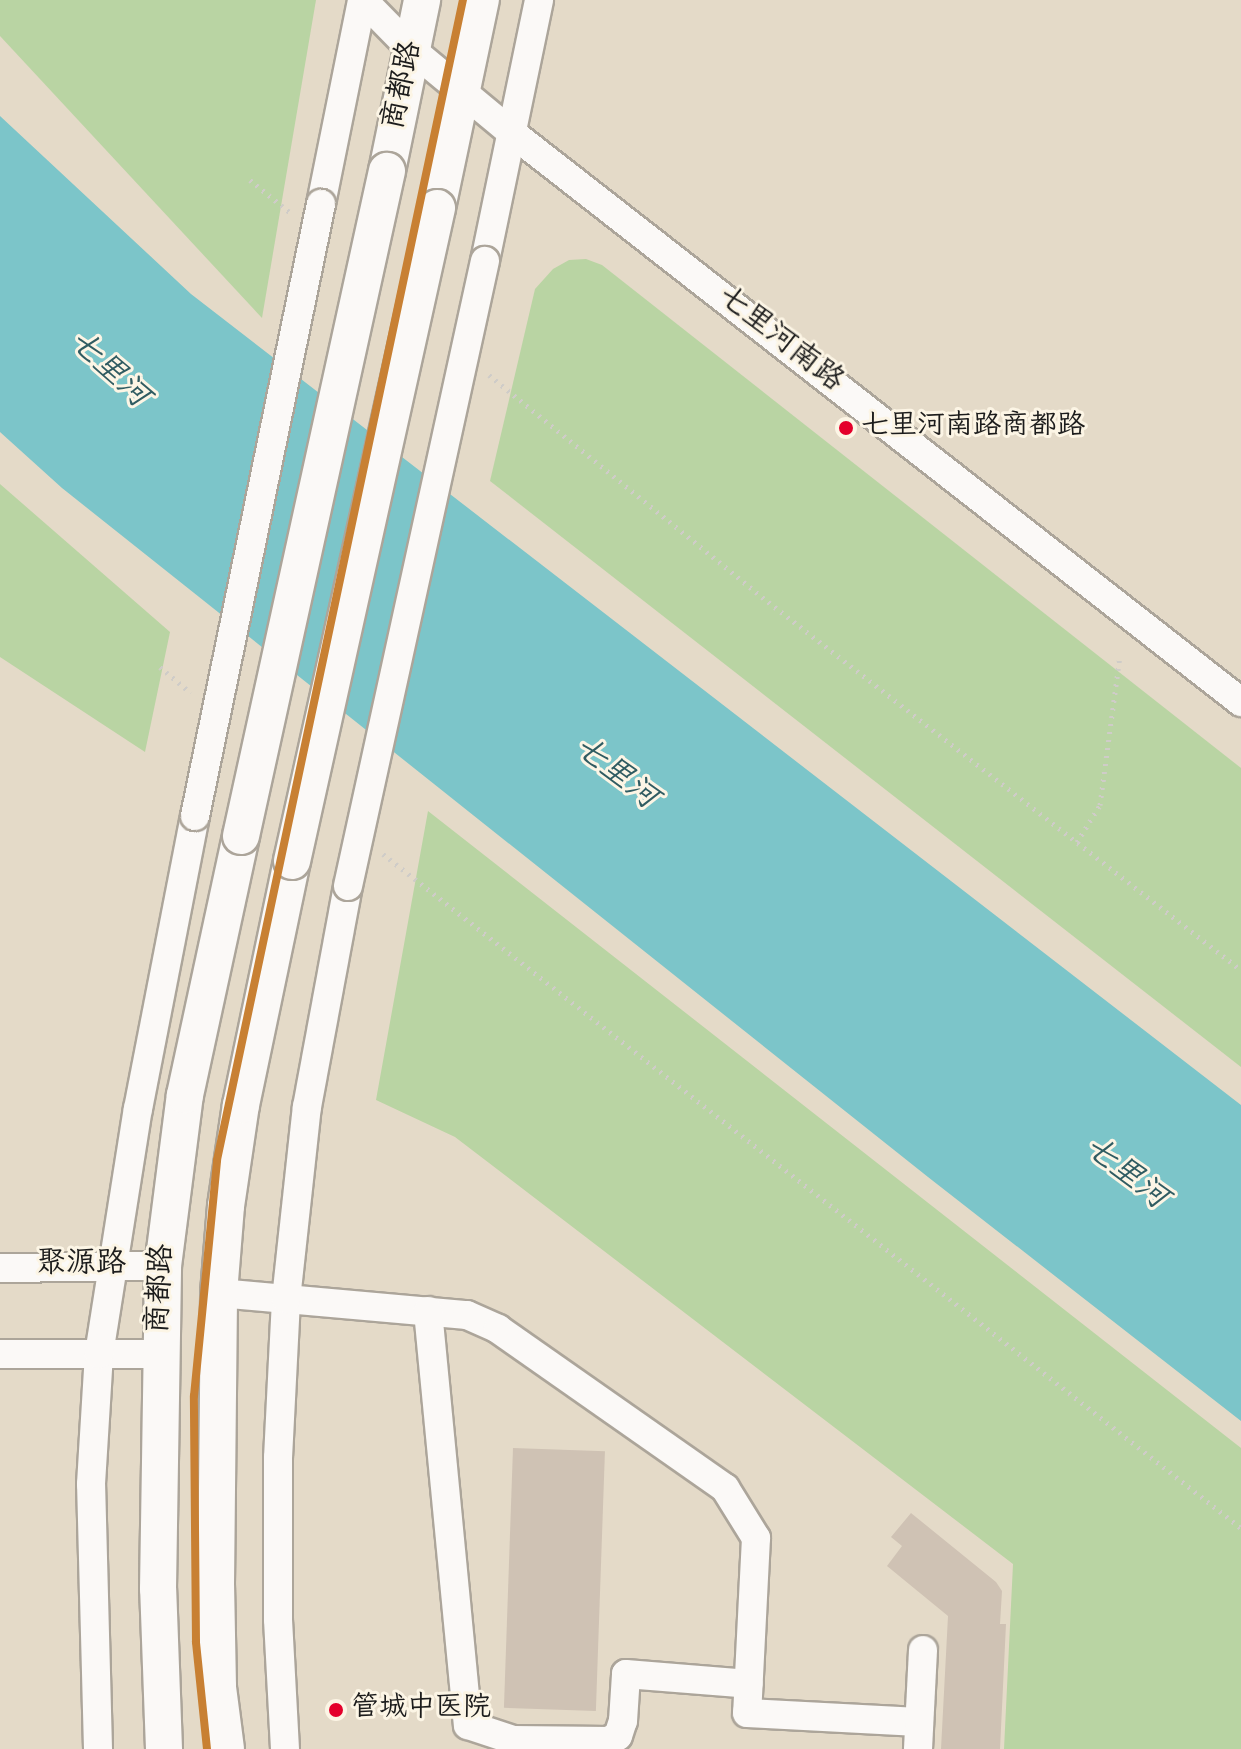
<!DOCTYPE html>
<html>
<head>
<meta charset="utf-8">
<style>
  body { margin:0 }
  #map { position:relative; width:1241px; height:1749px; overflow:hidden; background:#e4dac8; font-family:"Gochi Hand","LXGW WenKai TC",sans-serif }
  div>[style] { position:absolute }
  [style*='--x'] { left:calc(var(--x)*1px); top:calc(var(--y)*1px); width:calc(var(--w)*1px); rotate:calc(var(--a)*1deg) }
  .green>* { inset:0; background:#b9d4a3 }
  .water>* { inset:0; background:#7cc5c9 }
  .building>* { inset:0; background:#cfc2b4; transform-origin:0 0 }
  .path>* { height:5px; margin-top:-2.5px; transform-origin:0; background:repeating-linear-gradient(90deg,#cfccc8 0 2px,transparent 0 8px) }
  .roads { filter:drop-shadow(2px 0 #aca59a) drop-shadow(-2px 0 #aca59a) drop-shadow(0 2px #aca59a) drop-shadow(0 -2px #aca59a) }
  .minor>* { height:28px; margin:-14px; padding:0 14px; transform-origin:14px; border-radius:14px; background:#fbf9f7 }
  .major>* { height:36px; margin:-18px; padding:0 18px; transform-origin:18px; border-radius:18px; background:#fbf9f7 }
  .bridges { filter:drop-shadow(2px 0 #aca59a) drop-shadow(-2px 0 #aca59a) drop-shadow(0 2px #aca59a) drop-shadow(0 -2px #aca59a) }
  .minor-bridge>* { height:28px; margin:-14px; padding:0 14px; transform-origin:14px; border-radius:14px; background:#fbf9f7 }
  .major-bridge>* { height:36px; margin:-18px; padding:0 18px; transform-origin:18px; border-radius:18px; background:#fbf9f7 }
  .metro-1>* { height:8px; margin:-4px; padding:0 4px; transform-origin:4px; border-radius:4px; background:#c88033 }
  .dots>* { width:22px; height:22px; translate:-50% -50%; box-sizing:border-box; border:4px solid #fcf5e5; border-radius:50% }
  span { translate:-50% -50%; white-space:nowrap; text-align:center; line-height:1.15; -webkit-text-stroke:6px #fcf5e5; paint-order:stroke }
  .bus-label { font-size:28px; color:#1c1c1c }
  .left { translate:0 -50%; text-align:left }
  .street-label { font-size:30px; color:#1c1c1c }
  .water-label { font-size:32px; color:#305c62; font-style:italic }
</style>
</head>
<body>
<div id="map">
  <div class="green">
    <div style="clip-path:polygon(0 0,316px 0,262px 318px,0 36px)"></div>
    <div style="clip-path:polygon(586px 259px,602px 265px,1241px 768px,1241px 1067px,490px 481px,535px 289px,553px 269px,569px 260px)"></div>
    <div style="clip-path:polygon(0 484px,170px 632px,145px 752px,0 657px)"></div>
    <div style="clip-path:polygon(428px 811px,1241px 1448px,1241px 1749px,1004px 1749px,1013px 1564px,455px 1137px,376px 1100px)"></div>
  </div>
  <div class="water">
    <div style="clip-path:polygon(0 116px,191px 294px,1241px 1105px,1241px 1421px,928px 1177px,62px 488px,0 432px)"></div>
  </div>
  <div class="building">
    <div style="left:513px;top:1448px;width:92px;height:260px;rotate:2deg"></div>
    <div style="clip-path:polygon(911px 1513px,996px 1582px,1002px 1591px,1000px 1624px,1006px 1624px,1000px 1749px,941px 1749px,948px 1616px,887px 1566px,902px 1546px,891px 1537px)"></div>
  </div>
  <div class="path">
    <div style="--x:250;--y:180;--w:54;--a:39"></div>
    <div style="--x:489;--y:375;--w:352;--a:39.1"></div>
    <div style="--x:762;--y:597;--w:607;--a:37.91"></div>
    <div style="--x:160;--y:667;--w:40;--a:40"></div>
    <div style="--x:1077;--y:842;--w:44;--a:-58.1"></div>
    <div style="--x:1100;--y:805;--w:151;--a:-82.4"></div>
    <div style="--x:383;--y:854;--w:1091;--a:38.15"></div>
  </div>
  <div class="roads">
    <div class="minor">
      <div style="--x:363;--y:0;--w:70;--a:45.6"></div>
      <div style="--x:412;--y:50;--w:130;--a:39.7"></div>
      <div style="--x:512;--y:133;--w:925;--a:37.97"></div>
      <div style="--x:321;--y:204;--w:208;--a:-78.6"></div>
      <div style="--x:485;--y:261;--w:267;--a:-78.3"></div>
      <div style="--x:0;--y:1268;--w:163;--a:-0.7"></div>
      <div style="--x:219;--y:1293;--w:249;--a:5.1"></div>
      <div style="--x:467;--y:1315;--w:34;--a:24"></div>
      <div style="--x:498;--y:1329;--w:277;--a:35"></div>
      <div style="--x:725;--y:1488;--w:59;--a:58.2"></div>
      <div style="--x:756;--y:1538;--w:175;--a:92.9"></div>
      <div style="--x:747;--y:1713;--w:172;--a:3"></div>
      <div style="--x:428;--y:1311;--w:416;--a:84.5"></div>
      <div style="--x:468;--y:1725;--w:47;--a:18.4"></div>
      <div style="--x:513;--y:1740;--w:95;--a:0.6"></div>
      <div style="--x:608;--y:1741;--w:11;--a:-27"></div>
      <div style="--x:618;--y:1736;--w:16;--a:-72"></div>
      <div style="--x:623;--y:1721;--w:47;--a:-86.3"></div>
      <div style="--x:626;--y:1674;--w:123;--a:4.6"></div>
      <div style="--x:0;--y:1354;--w:159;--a:0"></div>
      <div style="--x:98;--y:1749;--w:265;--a:-91.5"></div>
      <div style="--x:91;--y:1484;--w:130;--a:-86.5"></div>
      <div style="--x:99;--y:1354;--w:248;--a:-81"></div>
      <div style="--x:138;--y:1109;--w:298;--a:-79"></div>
      <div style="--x:285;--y:1749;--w:130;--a:-93.1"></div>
      <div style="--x:278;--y:1619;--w:161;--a:-90"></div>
      <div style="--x:278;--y:1458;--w:159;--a:-87.1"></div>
      <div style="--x:286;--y:1299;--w:193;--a:-83.8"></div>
      <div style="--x:307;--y:1107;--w:225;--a:-79.5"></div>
      <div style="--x:918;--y:1749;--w:99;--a:-87.1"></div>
    </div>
    <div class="major">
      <div style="--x:387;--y:171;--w:175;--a:-78.4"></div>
      <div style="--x:437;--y:208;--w:213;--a:-78.1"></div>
      <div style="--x:164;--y:1749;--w:160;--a:-92.1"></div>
      <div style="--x:158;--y:1589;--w:323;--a:-89.1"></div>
      <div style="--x:163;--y:1266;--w:172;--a:-82.7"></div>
      <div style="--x:185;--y:1095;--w:265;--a:-77.8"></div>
      <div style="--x:226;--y:1749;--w:63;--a:-97.4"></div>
      <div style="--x:218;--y:1687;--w:103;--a:-91.1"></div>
      <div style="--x:216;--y:1584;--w:291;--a:-89.4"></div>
      <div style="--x:219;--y:1293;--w:87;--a:-85.4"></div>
      <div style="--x:226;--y:1206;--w:102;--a:-81.6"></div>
      <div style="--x:241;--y:1105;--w:249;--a:-78.2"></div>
    </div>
  </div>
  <div class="bridges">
    <div class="minor-bridge">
      <div style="--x:195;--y:816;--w:625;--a:-78.37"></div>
      <div style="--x:348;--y:886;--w:640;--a:-77.64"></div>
    </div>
    <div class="major-bridge">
      <div style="--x:241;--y:836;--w:681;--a:-77.62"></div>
      <div style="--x:292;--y:861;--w:669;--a:-77.48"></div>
    </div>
  </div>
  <div class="metro-1">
    <div style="--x:207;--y:1749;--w:108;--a:-95.9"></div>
    <div style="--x:196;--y:1642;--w:246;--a:-90.5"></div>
    <div style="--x:194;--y:1396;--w:237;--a:-84.4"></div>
    <div style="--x:217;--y:1160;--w:1186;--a:-78.03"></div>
  </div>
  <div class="dots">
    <div style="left:846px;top:428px;background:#e4002b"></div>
    <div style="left:336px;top:1710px;background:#e4002b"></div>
  </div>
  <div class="bus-label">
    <span class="left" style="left:861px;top:428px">七里河南路商都路</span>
    <span class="left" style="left:351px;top:1710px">管城中医院</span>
  </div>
  <div class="street-label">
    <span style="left:405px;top:86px;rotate:-78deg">商都路</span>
    <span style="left:779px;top:341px;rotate:38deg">七里河南路</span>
    <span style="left:81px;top:1266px">聚源路</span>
    <span style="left:163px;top:1289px;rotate:-87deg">商都路</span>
  </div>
  <div class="water-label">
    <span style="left:107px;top:371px;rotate:43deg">七里河</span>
    <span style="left:614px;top:775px;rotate:38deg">七里河</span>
    <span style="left:1124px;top:1175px;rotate:38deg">七里河</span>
  </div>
</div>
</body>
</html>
